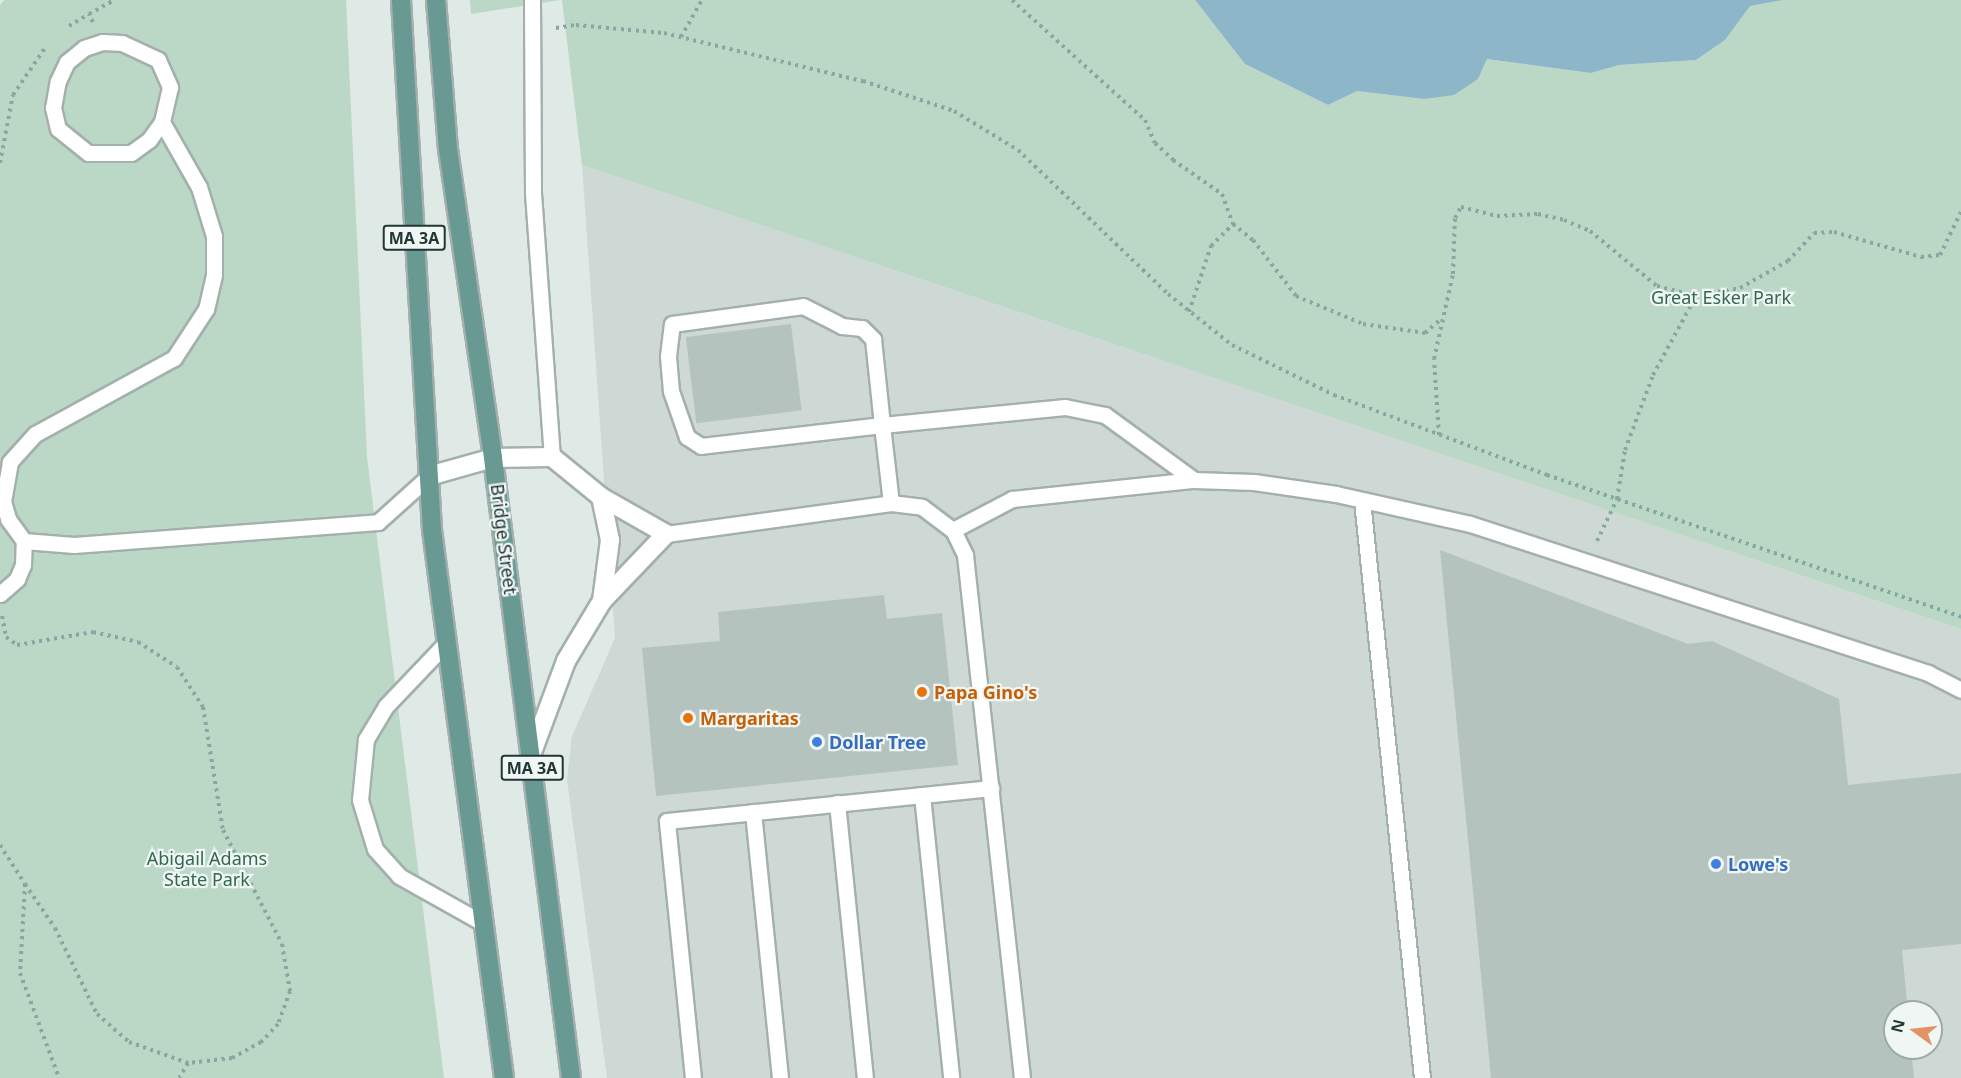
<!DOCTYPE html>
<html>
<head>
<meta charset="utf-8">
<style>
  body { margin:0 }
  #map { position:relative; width:1961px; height:1078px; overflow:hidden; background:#dfe9e6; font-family:"Noto Sans",sans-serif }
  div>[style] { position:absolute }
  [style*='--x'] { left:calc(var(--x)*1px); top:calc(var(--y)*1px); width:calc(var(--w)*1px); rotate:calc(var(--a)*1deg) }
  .built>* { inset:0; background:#ced8d5 }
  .green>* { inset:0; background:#bbd8c6 }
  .water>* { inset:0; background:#8db7c8 }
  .building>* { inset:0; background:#b5c3bf; transform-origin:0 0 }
  .path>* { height:4px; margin-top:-2px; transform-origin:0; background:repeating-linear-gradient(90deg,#84a9a2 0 3px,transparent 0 7.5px) }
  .roads { filter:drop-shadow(2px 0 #a3b0ad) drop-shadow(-2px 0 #a3b0ad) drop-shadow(0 2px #a3b0ad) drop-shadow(0 -2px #a3b0ad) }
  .lane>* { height:15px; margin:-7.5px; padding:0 7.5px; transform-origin:7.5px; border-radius:7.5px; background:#fff }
  .street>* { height:18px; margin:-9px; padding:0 9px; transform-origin:9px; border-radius:9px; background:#fff }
  .primary>* { height:18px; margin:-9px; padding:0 9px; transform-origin:9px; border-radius:9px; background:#699993 }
  .dots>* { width:16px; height:16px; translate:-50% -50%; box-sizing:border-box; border:3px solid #eff6f3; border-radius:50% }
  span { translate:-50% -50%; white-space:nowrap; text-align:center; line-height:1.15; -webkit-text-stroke:4.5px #eff6f3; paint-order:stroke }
  .shield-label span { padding:2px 4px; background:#eff6f3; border:2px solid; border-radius:4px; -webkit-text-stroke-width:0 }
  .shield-label { font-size:16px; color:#223734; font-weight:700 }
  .park-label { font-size:18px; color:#32684e }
  .street-label { font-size:18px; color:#223734 }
  .food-label { font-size:18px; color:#c56008; font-weight:700 }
  .left { translate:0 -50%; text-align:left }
  .shop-label { font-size:18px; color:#366cbe; font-weight:700 }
  .north { position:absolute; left:1883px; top:1000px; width:60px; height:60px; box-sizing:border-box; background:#eff6f3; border:2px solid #9daaa7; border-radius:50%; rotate:285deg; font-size:16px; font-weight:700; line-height:24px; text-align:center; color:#223734 }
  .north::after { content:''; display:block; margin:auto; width:21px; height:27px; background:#e19365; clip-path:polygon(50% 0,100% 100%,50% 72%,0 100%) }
</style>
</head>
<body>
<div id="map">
  <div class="built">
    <div style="clip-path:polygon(evenodd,582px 165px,1961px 629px,1961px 1078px,607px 1078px,567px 780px,572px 736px,615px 638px,582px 165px,1895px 1012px,1931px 1012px,1931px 1048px,1895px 1048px,1895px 1012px)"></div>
  </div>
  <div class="green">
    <div style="clip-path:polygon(4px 0,346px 0,367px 457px,444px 1078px,0 1078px,0 5px)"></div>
    <div style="clip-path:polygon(470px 0,560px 0,471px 14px)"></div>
    <div style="clip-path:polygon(562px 0,1195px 0,1245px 64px,1328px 105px,1357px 91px,1424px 99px,1478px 79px,1487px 59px,1591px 73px,1619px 65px,1696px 60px,1725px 40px,1749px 6px,1783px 0,1961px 0,1961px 629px,582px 165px)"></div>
  </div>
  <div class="water">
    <div style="clip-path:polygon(1195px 0,1783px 0,1750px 6px,1725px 40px,1696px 60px,1619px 65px,1591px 73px,1487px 59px,1478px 79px,1454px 95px,1424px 99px,1357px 91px,1328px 105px,1245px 64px)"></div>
  </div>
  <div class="building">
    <div style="left:791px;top:324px;width:87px;height:106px;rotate:83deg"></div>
    <div style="clip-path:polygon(1440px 550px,1688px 644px,1712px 641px,1839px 699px,1848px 785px,1961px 773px,1961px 944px,1902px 950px,1908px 1012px,1895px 1012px,1895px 1048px,1911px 1048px,1914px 1078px,1491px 1078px)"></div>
    <div style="clip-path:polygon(884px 595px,887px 619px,942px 613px,958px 765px,656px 796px,642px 648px,720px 641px,718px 612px)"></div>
  </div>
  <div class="path">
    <div style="--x:1012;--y:0;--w:179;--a:42.1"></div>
    <div style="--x:1145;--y:120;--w:25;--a:67"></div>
    <div style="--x:1155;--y:143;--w:25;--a:43"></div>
    <div style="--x:1173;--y:160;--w:60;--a:34.8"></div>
    <div style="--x:1222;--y:194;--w:32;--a:70"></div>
    <div style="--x:1233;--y:224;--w:26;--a:39"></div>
    <div style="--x:1253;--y:240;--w:71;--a:52.5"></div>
    <div style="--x:1296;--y:296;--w:73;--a:22.7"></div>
    <div style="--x:1363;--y:324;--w:63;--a:8.3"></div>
    <div style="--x:1425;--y:333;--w:20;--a:-41"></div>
    <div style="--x:93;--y:22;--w:9;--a:-117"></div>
    <div style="--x:89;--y:14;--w:29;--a:-29"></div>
    <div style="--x:69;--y:26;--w:23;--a:-31"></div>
    <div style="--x:556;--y:28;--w:20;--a:-9"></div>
    <div style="--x:576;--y:25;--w:88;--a:5.2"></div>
    <div style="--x:664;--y:33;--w:205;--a:13.6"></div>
    <div style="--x:863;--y:81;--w:96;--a:18.2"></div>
    <div style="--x:954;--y:111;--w:75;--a:31.4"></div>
    <div style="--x:1018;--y:150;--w:208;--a:43.8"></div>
    <div style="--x:1168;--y:294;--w:82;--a:38.6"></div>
    <div style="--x:1232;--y:345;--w:114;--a:26.1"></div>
    <div style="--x:1334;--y:395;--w:228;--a:20.6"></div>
    <div style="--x:1547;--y:475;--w:438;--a:18.9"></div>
    <div style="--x:681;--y:37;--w:43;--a:-60.4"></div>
    <div style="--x:0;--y:163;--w:69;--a:-79.2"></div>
    <div style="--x:13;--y:95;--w:60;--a:-55.8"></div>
    <div style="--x:1189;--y:312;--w:70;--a:-71.6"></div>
    <div style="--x:1211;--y:246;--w:31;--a:-45"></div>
    <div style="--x:1439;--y:435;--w:76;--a:-93.8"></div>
    <div style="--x:1434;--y:359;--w:87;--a:-77.4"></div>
    <div style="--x:1453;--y:274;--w:56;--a:-88"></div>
    <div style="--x:1455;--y:218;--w:13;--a:-61"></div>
    <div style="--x:1461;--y:207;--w:37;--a:14"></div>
    <div style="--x:1497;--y:216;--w:41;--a:-2.8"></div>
    <div style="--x:1538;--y:214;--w:27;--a:13"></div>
    <div style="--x:1564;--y:220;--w:28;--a:23"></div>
    <div style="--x:1590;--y:231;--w:87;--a:39.4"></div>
    <div style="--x:1657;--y:286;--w:40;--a:14.4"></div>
    <div style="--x:1696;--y:296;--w:45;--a:-10.3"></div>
    <div style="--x:1740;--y:288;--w:55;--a:-29.4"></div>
    <div style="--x:1788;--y:261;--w:38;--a:-47"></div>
    <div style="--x:1814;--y:233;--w:20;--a:-3"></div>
    <div style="--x:1834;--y:232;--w:91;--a:16"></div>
    <div style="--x:1921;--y:257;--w:19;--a:-6"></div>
    <div style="--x:1940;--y:255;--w:48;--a:-64"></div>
    <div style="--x:1597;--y:541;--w:47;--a:-64.5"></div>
    <div style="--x:1617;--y:499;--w:50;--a:-80.7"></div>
    <div style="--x:1625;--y:450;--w:80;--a:-69.5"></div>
    <div style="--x:1653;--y:375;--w:90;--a:-61.4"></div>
    <div style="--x:2;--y:616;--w:21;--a:79"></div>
    <div style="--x:6;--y:637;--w:14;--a:36"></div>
    <div style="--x:17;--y:645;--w:77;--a:-9.7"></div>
    <div style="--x:93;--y:632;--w:46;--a:12.5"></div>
    <div style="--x:138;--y:642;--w:46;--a:32.7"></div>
    <div style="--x:177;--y:667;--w:48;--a:57"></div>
    <div style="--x:203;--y:707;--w:125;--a:80.8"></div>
    <div style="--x:223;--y:830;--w:128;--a:62.6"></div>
    <div style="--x:282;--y:944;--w:48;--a:80.3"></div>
    <div style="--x:290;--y:991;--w:35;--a:110"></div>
    <div style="--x:278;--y:1024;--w:25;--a:133"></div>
    <div style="--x:261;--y:1042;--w:33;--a:151"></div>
    <div style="--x:232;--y:1058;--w:44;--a:173.5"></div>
    <div style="--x:188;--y:1063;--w:17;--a:121"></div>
    <div style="--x:0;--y:845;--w:46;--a:57.3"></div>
    <div style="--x:25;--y:884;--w:89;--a:93.2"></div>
    <div style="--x:20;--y:973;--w:112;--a:69.6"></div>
    <div style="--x:25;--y:884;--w:53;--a:55.7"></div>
    <div style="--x:55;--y:928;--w:96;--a:64"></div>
    <div style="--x:97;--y:1014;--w:43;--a:41.2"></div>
    <div style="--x:129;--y:1042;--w:63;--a:19.6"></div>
  </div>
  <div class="roads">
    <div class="lane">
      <div style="--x:532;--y:0;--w:193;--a:89.7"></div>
      <div style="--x:533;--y:193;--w:265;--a:85.9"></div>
      <div style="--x:162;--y:122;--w:22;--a:126"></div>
      <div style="--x:149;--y:140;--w:22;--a:144"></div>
      <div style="--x:131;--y:153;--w:43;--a:180"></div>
      <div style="--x:88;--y:153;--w:38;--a:-141"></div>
      <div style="--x:58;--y:129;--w:22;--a:-103"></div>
      <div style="--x:53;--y:108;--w:27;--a:-80"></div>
      <div style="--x:58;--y:81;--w:21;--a:-65"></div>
      <div style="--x:67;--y:62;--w:22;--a:-39"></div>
      <div style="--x:84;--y:48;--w:19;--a:-18"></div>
      <div style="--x:102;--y:42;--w:20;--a:3"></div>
      <div style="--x:122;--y:43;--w:40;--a:25"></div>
      <div style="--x:158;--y:60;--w:30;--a:66"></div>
      <div style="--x:170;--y:87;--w:36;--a:103"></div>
      <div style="--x:162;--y:122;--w:75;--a:60.4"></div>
      <div style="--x:199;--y:187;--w:51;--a:73"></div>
      <div style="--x:214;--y:236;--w:39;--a:90"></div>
      <div style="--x:214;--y:275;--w:35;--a:103"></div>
      <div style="--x:206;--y:309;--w:59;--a:123.1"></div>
      <div style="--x:174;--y:358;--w:158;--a:151.3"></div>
      <div style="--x:35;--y:434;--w:38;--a:132"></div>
      <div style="--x:10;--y:462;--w:40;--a:100"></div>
      <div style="--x:3;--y:501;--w:19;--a:74"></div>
      <div style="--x:8;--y:519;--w:27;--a:54"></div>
      <div style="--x:24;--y:541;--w:50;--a:4.6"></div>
      <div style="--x:74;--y:545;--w:305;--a:-4.3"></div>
      <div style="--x:378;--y:522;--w:69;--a:-42"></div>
      <div style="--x:1362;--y:500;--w:581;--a:84.07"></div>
      <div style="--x:891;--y:503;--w:79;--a:-96.6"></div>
      <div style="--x:882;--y:425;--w:182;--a:173.4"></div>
      <div style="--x:701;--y:446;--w:17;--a:-147"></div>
      <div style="--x:687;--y:437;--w:49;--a:-109.2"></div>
      <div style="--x:671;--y:391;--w:35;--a:-95"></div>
      <div style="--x:668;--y:356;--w:32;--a:-83"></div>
      <div style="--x:672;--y:324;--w:132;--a:-7.8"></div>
      <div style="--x:803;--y:306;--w:44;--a:27.1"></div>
      <div style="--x:842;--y:326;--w:20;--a:6"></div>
      <div style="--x:862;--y:328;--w:16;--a:45"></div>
      <div style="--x:873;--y:339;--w:86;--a:84"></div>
      <div style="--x:882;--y:425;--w:184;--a:-5.6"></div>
      <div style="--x:1065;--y:407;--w:41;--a:11.3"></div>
      <div style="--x:1105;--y:415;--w:110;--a:36.1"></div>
      <div style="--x:953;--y:530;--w:67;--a:-27.7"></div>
      <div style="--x:1012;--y:499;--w:183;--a:-6"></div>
      <div style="--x:1194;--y:480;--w:60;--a:1.9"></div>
      <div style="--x:1254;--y:482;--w:83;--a:8.3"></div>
      <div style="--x:1336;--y:494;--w:137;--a:12.6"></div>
      <div style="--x:1470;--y:524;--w:482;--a:18"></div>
      <div style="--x:1928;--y:673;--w:37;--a:27"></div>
      <div style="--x:666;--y:534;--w:227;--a:-7.8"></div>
      <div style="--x:891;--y:503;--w:31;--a:7"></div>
      <div style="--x:922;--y:507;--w:39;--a:37"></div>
      <div style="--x:953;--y:530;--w:28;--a:64"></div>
      <div style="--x:965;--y:555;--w:526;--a:83.78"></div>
      <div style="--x:0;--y:594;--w:23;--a:-41"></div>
      <div style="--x:17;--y:579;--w:15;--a:-67"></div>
      <div style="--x:23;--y:565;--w:24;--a:-88"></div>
      <div style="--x:446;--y:643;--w:87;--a:133.6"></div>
      <div style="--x:386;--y:706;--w:39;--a:121"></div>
      <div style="--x:366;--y:739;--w:61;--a:95.6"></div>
      <div style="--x:360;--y:800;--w:51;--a:73"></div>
      <div style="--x:375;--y:849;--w:36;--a:48"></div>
      <div style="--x:399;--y:876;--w:94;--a:29.3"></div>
      <div style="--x:922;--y:795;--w:284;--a:84.1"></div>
      <div style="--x:837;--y:803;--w:276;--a:84.2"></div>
      <div style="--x:753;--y:812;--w:267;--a:84.2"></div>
      <div style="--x:693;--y:1078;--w:258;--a:-95.8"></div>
      <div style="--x:667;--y:821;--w:326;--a:-5.8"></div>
    </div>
    <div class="street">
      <div style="--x:429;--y:476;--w:66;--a:-15.7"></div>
      <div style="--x:493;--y:458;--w:59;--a:-1"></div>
      <div style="--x:552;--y:457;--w:63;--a:39.2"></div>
      <div style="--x:601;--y:497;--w:75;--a:29.6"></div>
      <div style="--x:666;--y:534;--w:93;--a:133.7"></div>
      <div style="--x:602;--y:601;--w:70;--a:121"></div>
      <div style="--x:566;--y:661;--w:100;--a:110.4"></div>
      <div style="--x:601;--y:497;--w:44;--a:78.2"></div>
      <div style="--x:610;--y:540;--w:62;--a:97.5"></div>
    </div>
    <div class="primary">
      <div style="--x:401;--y:0;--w:531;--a:86.65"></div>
      <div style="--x:432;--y:530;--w:553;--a:82.51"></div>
      <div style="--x:436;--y:0;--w:149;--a:85.4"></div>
      <div style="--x:448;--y:149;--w:312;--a:81.7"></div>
      <div style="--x:493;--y:458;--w:625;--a:82.83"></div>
    </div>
  </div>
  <div class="dots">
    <div style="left:922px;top:692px;background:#e8710a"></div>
    <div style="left:688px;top:718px;background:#e8710a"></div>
    <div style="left:817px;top:742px;background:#3f7fe0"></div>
    <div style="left:1716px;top:864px;background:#3f7fe0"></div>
  </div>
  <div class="shield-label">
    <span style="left:414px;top:238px">MA 3A</span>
    <span style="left:532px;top:768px">MA 3A</span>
  </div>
  <div class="park-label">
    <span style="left:1721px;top:297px">Great Esker Park</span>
    <span style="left:207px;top:869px">Abigail Adams<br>State Park</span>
  </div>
  <div class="street-label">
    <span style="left:504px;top:539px;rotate:83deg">Bridge Street</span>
  </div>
  <div class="food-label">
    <span class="left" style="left:934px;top:692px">Papa Gino's</span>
    <span class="left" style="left:700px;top:718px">Margaritas</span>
  </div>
  <div class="shop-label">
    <span class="left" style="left:829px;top:742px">Dollar Tree</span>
    <span class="left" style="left:1728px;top:864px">Lowe's</span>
  </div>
  <div class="north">N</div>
</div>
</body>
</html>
